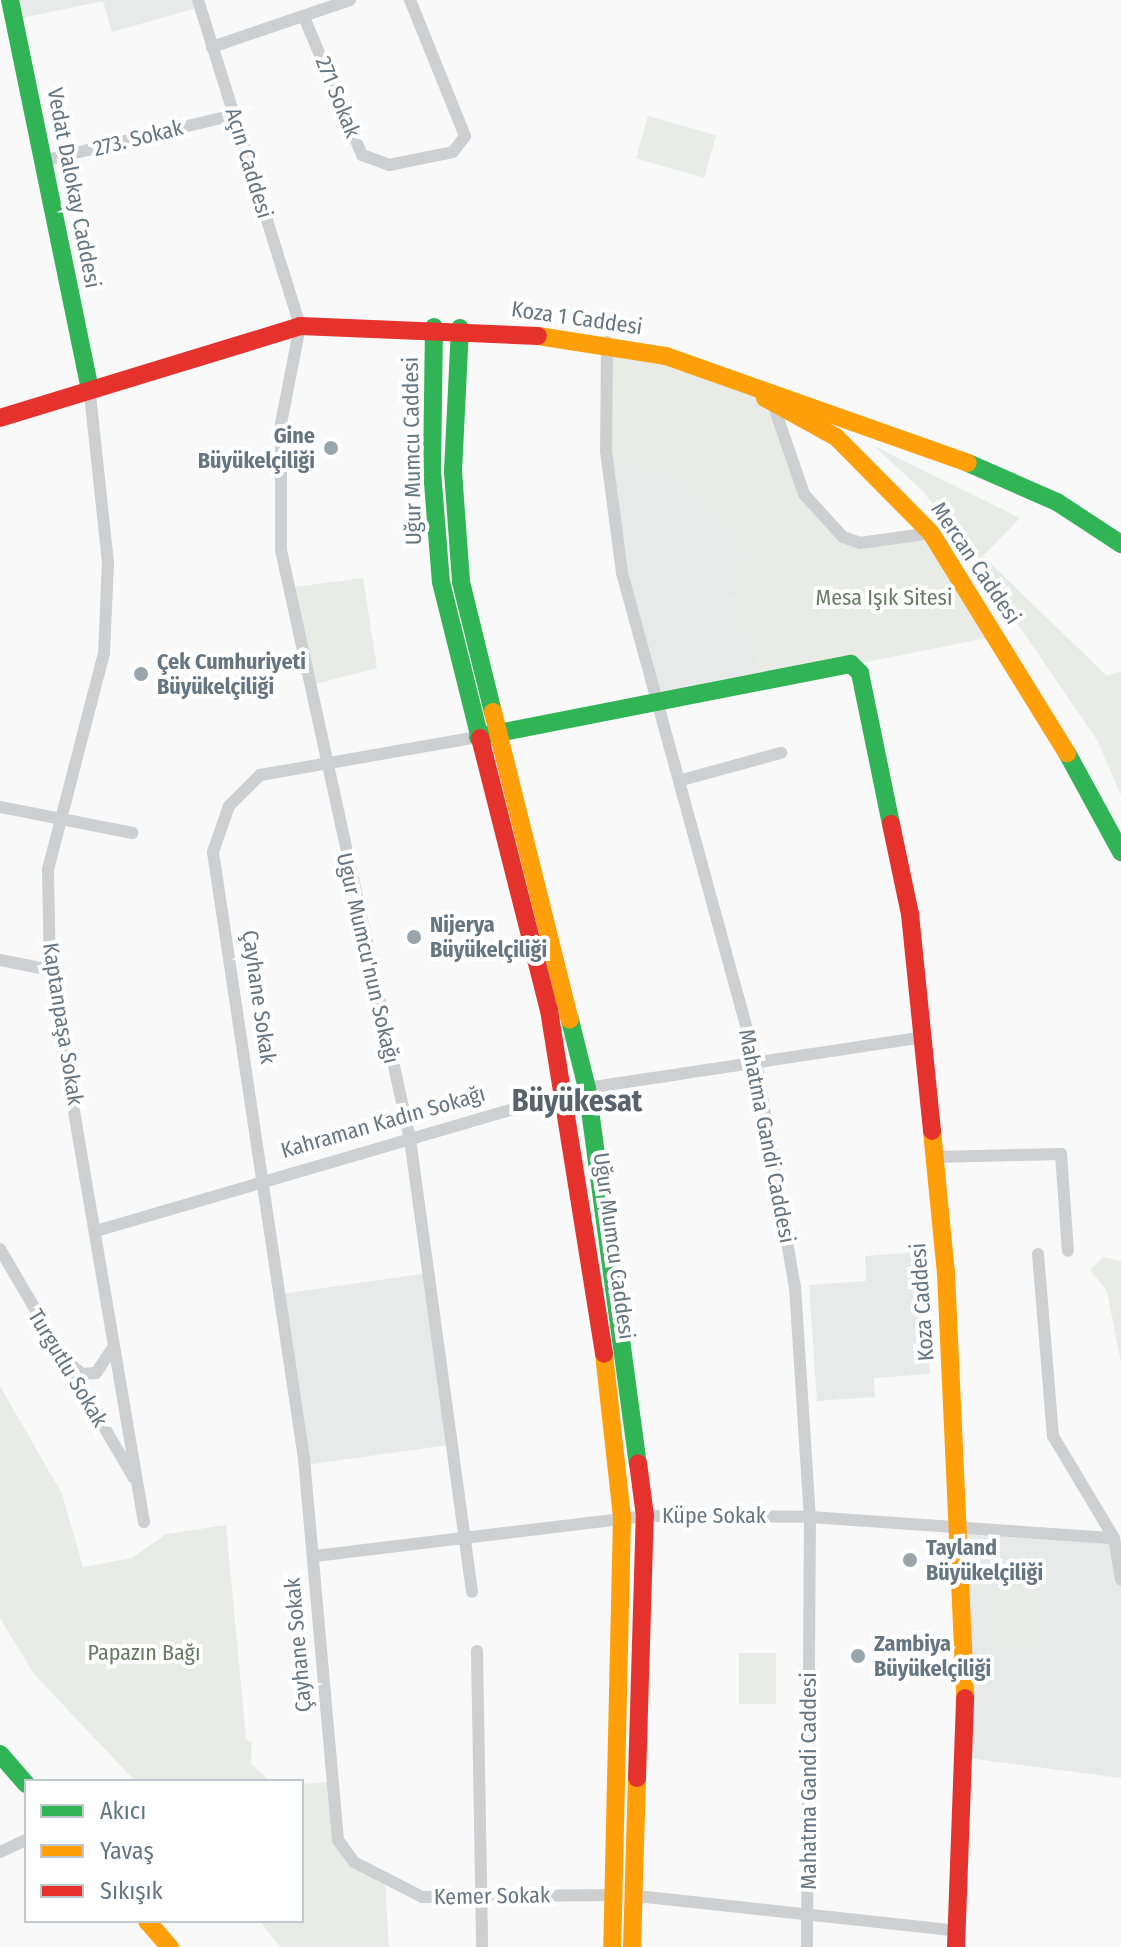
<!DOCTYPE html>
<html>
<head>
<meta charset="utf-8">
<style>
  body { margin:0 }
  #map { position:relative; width:1121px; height:1947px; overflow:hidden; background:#f9f9f9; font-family:"Fira Sans Condensed",sans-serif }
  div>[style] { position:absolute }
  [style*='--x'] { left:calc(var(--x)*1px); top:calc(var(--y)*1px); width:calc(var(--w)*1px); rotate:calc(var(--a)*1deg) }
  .built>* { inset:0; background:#e8e9e9; transform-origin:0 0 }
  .green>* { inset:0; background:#e8ebe6; transform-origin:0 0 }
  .street>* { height:12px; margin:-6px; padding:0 6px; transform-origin:6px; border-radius:6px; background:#cecfd0 }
  .fast>* { height:18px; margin:-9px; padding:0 9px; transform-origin:9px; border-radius:9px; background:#30b455 }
  .slow>* { height:18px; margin:-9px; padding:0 9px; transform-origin:9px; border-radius:9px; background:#ff9f0a }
  .jam>* { height:18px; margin:-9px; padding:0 9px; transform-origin:9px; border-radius:9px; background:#e5322d }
  .dots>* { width:22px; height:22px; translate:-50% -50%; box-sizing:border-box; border:4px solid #fff; border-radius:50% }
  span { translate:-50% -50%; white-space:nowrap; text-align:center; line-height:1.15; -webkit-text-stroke:8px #fff; paint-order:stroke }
  .street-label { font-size:22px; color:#657683 }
  .poi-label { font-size:22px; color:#657683; font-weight:700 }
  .right { translate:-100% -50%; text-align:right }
  .left { translate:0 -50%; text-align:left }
  .park-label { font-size:22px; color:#687a64 }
  .district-label { font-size:30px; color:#57646e; font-weight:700 }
  .legend { position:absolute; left:24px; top:1779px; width:280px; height:144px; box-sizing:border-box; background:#fff; border:2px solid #c1c8cd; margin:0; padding:10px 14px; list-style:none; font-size:24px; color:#657683 }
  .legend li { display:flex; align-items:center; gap:16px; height:40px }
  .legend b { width:40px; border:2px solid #c1c8cd }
</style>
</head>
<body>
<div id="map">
  <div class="built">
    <div style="clip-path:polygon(10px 0,198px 0,200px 7px,112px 32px,103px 1px,17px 19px)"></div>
    <div style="clip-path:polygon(607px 461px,678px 475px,722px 518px,750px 559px,767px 682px,661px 706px,626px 591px)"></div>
    <div style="clip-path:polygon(922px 1252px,930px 1374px,874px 1378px,875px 1397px,817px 1401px,809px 1285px,866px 1281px,865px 1256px)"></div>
    <div style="left:429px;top:1273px;width:173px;height:152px;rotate:82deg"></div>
    <div style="clip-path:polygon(958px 1525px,1114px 1538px,1121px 1579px,1121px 1778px,968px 1758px)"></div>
  </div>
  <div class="green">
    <div style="left:648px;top:116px;width:71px;height:44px;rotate:16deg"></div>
    <div style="clip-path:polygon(607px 342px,772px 401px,804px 494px,850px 541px,931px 533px,997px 636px,767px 682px,730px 598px,736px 594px,732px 568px,749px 558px,722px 518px,678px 475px,607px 461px)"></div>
    <div style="clip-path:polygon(874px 446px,1020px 518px,983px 556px,1107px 676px,1121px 671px,1121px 795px,1097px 740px,976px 563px,924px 492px)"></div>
    <div style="clip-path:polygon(363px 578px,377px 668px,308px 686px,288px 588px)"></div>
    <div style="clip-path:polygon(1103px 1257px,1121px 1261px,1121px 1363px,1107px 1291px,1090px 1270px)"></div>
    <div style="clip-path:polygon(0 1386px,62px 1494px,83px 1567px,132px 1558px,166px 1534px,226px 1525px,246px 1739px,252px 1742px,251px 1764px,271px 1781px,135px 1781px,34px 1674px,0 1618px)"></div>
    <div style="left:991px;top:1586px;width:41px;height:62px"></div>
    <div style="left:776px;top:1653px;width:51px;height:37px;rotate:90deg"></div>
    <div style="clip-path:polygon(334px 1782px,338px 1840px,385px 1881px,389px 1947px,280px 1947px,260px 1921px,302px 1921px,302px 1784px)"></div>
  </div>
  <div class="street">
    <div style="--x:198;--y:0;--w:342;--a:72.6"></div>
    <div style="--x:300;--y:326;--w:100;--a:101"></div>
    <div style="--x:281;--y:424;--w:126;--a:90"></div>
    <div style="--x:281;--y:550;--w:603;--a:77.65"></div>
    <div style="--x:410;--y:1139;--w:457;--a:82.2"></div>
    <div style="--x:304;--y:17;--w:150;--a:67.2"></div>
    <div style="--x:362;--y:155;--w:29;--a:20"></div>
    <div style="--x:389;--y:165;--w:65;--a:-11.5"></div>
    <div style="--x:453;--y:152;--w:20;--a:-53"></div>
    <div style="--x:465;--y:136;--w:147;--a:-112"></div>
    <div style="--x:212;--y:47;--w:146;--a:-18.8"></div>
    <div style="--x:42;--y:161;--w:197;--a:-13.5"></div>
    <div style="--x:607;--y:342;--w:109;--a:90.5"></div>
    <div style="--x:606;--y:451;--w:123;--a:82.5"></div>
    <div style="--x:622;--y:573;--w:507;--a:74.68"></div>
    <div style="--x:756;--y:1062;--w:228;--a:80.2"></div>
    <div style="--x:795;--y:1287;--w:230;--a:86.3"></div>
    <div style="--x:810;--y:1517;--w:430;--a:90.4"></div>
    <div style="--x:89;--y:385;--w:178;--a:83.9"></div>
    <div style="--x:108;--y:562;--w:91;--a:92.5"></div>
    <div style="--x:104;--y:653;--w:224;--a:104.5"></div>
    <div style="--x:48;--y:870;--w:100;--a:88.9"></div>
    <div style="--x:50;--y:970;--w:560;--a:80.34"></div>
    <div style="--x:772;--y:401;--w:98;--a:71"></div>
    <div style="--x:804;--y:494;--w:58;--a:47.8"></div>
    <div style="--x:843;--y:537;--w:18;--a:19"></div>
    <div style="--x:860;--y:543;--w:72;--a:-8"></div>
    <div style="--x:478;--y:737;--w:221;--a:170.1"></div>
    <div style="--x:260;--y:775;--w:44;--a:135"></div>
    <div style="--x:229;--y:806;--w:49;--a:109.2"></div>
    <div style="--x:213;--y:852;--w:614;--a:81.47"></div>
    <div style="--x:304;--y:1459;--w:383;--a:84.9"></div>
    <div style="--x:338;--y:1840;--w:27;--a:54"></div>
    <div style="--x:354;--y:1862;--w:76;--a:27.2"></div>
    <div style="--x:422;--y:1897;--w:195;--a:-0.6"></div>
    <div style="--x:682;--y:780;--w:103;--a:-15.3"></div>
    <div style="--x:0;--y:807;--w:135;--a:11.1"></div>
    <div style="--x:0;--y:960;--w:51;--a:11.3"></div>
    <div style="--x:587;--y:1088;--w:342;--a:-8.6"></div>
    <div style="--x:934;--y:1157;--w:127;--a:-1.4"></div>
    <div style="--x:1061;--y:1154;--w:97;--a:85.9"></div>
    <div style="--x:96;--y:1231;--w:491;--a:-16.3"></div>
    <div style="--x:0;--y:1249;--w:265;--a:59.7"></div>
    <div style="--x:1038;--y:1254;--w:183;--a:85.3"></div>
    <div style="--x:1053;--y:1436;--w:119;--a:59.1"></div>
    <div style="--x:1114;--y:1538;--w:42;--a:80.3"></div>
    <div style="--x:66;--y:1361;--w:21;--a:39"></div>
    <div style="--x:82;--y:1374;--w:14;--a:-4"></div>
    <div style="--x:96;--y:1373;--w:29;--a:-56"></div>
    <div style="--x:315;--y:1556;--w:332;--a:-6.9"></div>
    <div style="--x:645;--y:1516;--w:165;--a:0.3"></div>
    <div style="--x:810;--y:1517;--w:305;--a:4"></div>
    <div style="--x:477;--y:1651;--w:296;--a:89"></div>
    <div style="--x:0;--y:1852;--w:29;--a:-25"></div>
    <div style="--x:637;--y:1896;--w:323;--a:6.2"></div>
  </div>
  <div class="fast">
    <div style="--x:10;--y:0;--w:393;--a:78.4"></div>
    <div style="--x:434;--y:327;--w:144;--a:90.8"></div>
    <div style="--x:432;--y:471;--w:111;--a:85.4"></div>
    <div style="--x:441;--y:582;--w:161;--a:76"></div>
    <div style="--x:460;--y:328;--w:144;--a:92.8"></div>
    <div style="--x:453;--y:472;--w:110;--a:85.8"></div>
    <div style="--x:461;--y:582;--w:134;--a:76.2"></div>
    <div style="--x:968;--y:463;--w:97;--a:23.7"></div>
    <div style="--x:1057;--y:502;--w:77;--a:33.3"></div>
    <div style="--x:478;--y:737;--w:380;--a:-11.1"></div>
    <div style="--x:851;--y:664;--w:13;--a:45"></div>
    <div style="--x:860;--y:673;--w:154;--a:78.4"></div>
    <div style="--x:1067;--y:753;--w:113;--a:61.4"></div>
    <div style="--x:570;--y:1020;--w:70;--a:76"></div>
    <div style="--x:587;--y:1088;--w:378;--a:82.3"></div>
    <div style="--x:0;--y:1754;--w:40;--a:49"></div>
  </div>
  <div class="slow">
    <div style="--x:538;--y:336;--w:130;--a:8.9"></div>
    <div style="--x:666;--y:356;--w:320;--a:19.5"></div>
    <div style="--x:765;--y:398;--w:81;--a:28.8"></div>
    <div style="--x:836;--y:437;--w:135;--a:45.3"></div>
    <div style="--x:931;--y:533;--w:259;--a:58.3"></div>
    <div style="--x:493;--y:712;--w:317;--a:76"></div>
    <div style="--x:932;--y:1131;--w:143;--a:84.4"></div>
    <div style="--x:946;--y:1273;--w:425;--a:87.4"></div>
    <div style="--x:604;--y:1354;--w:164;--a:83.7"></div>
    <div style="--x:622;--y:1517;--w:430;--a:91.3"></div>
    <div style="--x:147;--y:1921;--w:35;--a:49"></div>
    <div style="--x:632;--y:1947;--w:169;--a:-88.3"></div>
  </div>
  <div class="jam">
    <div style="--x:0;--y:418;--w:314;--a:-17"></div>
    <div style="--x:300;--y:326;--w:238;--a:2.4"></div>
    <div style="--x:480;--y:738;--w:281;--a:75.8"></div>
    <div style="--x:549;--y:1010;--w:348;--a:80.9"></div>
    <div style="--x:891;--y:824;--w:92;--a:78.1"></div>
    <div style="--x:910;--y:914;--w:218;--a:84.2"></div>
    <div style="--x:637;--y:1778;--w:262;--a:-88.3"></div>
    <div style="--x:645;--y:1516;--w:53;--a:-97.5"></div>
    <div style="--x:956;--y:1947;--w:249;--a:-87.9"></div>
  </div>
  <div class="dots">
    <div style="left:331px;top:448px;background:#99a4ac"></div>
    <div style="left:141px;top:674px;background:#99a4ac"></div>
    <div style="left:414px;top:937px;background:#99a4ac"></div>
    <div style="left:910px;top:1560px;background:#99a4ac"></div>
    <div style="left:858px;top:1656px;background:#99a4ac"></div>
  </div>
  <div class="street-label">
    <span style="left:338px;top:97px;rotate:68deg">271 Sokak</span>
    <span style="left:138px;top:138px;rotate:-14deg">273. Sokak</span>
    <span style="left:249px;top:163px;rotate:73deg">Açın Caddesi</span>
    <span style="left:74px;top:188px;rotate:79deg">Vedat Dalokay Caddesi</span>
    <span style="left:577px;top:318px;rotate:8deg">Koza 1 Caddesi</span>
    <span style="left:412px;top:451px;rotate:-91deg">Uğur Mumcu Caddesi</span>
    <span style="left:976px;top:563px;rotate:56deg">Mercan Caddesi</span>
    <span style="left:368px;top:958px;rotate:77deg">Ugur Mumcu'nun Sokağı</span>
    <span style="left:259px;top:997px;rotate:82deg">Çayhane Sokak</span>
    <span style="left:63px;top:1024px;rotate:81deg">Kaptanpaşa Sokak</span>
    <span style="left:383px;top:1122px;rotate:-16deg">Kahraman Kadın Sokağı</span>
    <span style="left:767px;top:1136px;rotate:79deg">Mahatma Gandi Caddesi</span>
    <span style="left:614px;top:1246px;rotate:82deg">Uğur Mumcu Caddesi</span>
    <span style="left:922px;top:1302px;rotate:-94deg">Koza Caddesi</span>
    <span style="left:68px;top:1368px;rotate:59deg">Turgutlu Sokak</span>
    <span style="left:714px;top:1516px">Küpe Sokak</span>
    <span style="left:298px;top:1645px;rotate:-95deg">Çayhane Sokak</span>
    <span style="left:809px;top:1781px;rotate:-90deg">Mahatma Gandi Caddesi</span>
    <span style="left:492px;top:1896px;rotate:-1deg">Kemer Sokak</span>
  </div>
  <div class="poi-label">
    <span class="right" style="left:315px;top:448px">Gine<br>Büyükelçiliği</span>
    <span class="left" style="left:157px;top:674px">Çek Cumhuriyeti<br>Büyükelçiliği</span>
    <span class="left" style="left:430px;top:937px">Nijerya<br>Büyükelçiliği</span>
    <span class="left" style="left:926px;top:1560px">Tayland<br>Büyükelçiliği</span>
    <span class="left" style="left:874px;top:1656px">Zambiya<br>Büyükelçiliği</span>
  </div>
  <div class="park-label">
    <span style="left:884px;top:598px">Mesa Işık Sitesi</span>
    <span style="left:144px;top:1653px">Papazın Bağı</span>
  </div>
  <div class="district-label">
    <span style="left:577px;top:1101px">Büyükesat</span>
  </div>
  <ul class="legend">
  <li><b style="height:10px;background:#30b455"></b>Akıcı</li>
  <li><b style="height:10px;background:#ff9f0a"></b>Yavaş</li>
  <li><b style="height:10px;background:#e5322d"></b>Sıkışık</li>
  </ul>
</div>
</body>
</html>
